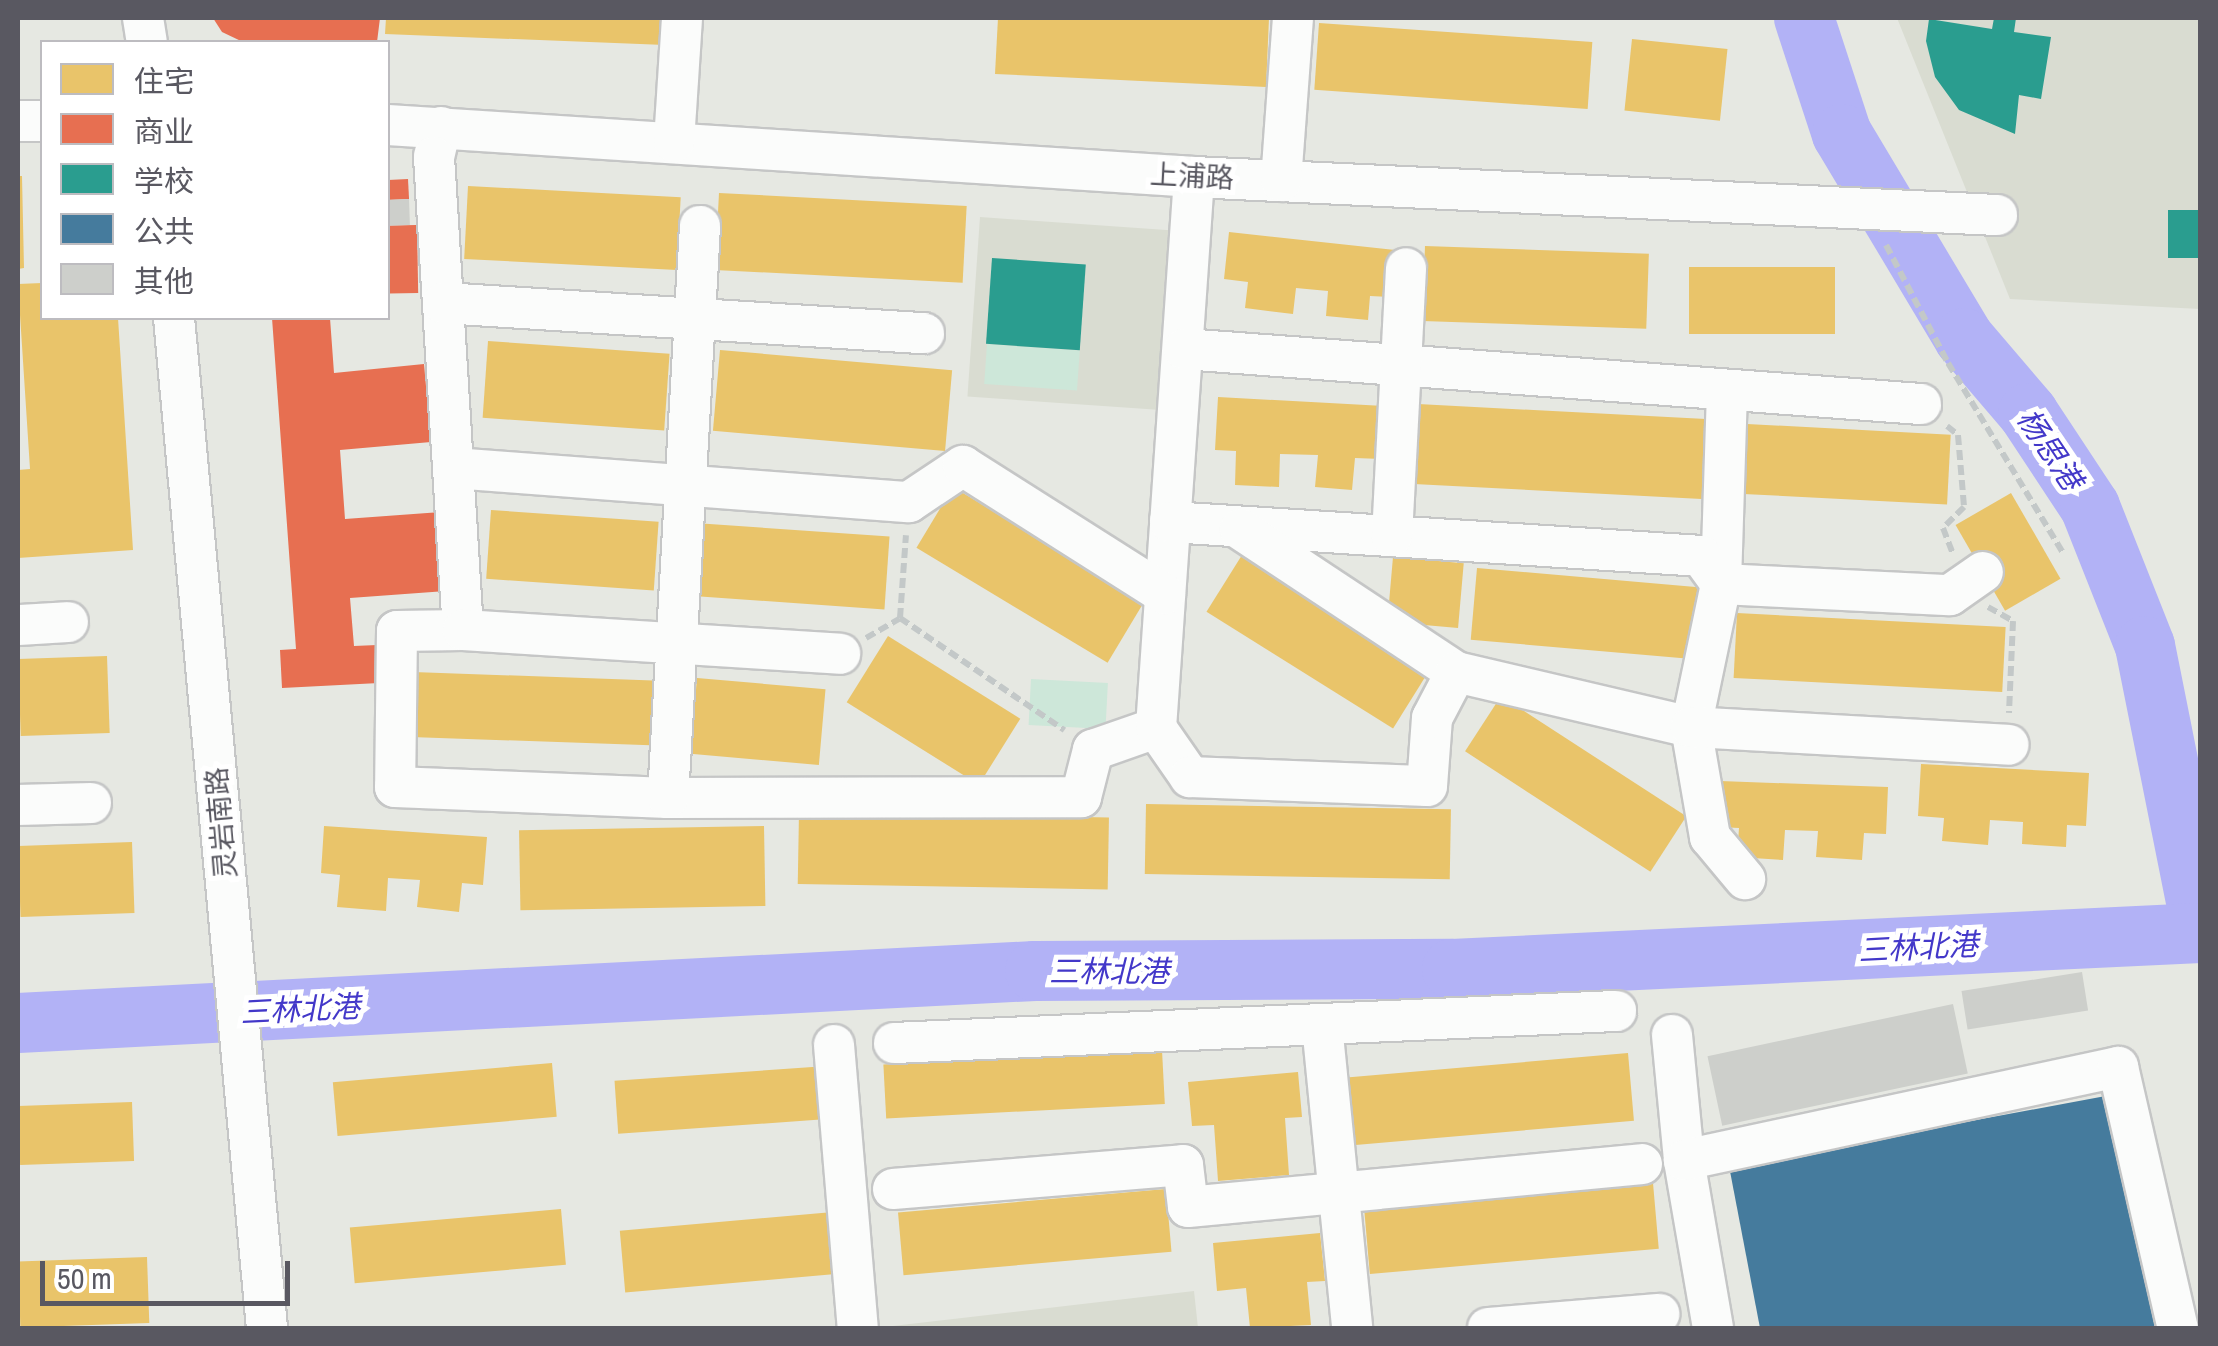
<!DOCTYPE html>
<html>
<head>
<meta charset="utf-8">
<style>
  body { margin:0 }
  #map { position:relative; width:2218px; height:1346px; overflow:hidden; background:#e6e8e2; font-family:"Archivo Narrow","Noto Sans SC",sans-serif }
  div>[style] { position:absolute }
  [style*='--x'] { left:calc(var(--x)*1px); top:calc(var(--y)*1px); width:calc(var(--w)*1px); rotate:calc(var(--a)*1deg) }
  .education>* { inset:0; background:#d9dcd1; transform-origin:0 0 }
  .green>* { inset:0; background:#cde7d9; transform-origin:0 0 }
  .homes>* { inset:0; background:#e9c46a; transform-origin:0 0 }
  .shops>* { inset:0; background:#e76f51; transform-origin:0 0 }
  .schools>* { inset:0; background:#2a9d8f; transform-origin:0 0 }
  .public>* { inset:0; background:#457b9d }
  .river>* { height:60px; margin:-30px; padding:0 30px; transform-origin:30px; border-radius:30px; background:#b2b2f6 }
  .building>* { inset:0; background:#cdcfcb; transform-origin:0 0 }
  .path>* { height:6px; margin-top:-3px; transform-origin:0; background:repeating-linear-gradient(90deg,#c3c8c8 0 10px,transparent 0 15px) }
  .roads { filter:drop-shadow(2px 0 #c5c6c6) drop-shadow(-2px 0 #c5c6c6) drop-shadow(0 2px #c5c6c6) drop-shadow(0 -2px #c5c6c6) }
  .minor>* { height:40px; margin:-20px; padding:0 20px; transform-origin:20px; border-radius:20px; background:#fbfcfb }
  span { translate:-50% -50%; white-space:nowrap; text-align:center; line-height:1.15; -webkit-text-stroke:10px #fff; paint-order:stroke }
  .street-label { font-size:28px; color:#595861 }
  .water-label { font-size:30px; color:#4338c9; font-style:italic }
  .frame { position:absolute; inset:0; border:20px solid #595861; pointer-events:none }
  .legend { position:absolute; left:40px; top:40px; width:350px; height:280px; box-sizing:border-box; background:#fff; border:2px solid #bdbcc0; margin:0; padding:12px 18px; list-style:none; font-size:30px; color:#595861 }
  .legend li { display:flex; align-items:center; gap:20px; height:50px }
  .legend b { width:50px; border:2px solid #bdbcc0 }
  .scale { position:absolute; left:40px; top:1261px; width:250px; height:45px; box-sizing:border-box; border:5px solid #595861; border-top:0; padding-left:12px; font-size:30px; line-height:35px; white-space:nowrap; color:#595861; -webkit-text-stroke:8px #fff; paint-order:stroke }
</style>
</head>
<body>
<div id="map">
  <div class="education">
    <div style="clip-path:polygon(1897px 18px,2200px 18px,2200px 309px,2010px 299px)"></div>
    <div style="left:980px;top:217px;width:194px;height:180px;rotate:4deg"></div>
    <div style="clip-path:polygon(1194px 1291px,1198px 1328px,884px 1328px,884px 1327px)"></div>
  </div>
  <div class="green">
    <div style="left:987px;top:344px;width:93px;height:40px;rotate:4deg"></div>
    <div style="left:1031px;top:679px;width:77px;height:46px;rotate:3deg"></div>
  </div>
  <div class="homes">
    <div style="clip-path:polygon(386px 18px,666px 18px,665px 45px,385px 34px)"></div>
    <div style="clip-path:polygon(998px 18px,1269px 18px,1266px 87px,995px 74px)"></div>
    <div style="left:1319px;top:23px;width:274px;height:67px;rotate:4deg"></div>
    <div style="left:1632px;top:39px;width:96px;height:72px;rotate:6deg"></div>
    <div style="clip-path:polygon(18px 176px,22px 176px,24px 268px,18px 269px)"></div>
    <div style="left:468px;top:186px;width:213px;height:73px;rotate:3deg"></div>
    <div style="left:719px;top:193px;width:248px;height:77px;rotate:3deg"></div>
    <div style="clip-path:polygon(1229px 232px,1395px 250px,1390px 297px,1370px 296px,1368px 320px,1326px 316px,1328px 291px,1296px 288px,1293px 314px,1245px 308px,1248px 282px,1224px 279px)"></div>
    <div style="left:1425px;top:246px;width:224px;height:75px;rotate:2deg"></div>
    <div style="left:1689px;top:267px;width:146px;height:67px"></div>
    <div style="clip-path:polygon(42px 283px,42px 318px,118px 318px,133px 550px,18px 558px,18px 470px,30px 469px,18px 284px)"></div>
    <div style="left:488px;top:341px;width:182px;height:77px;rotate:4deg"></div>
    <div style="left:720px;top:350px;width:233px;height:81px;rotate:5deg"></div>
    <div style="clip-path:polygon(1218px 397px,1384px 406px,1381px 459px,1355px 458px,1352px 490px,1315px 487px,1318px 455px,1280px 454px,1279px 487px,1235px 485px,1236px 451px,1215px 450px)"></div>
    <div style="left:1418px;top:404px;width:298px;height:80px;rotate:3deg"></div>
    <div style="left:1747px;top:424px;width:204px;height:70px;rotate:3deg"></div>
    <div style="left:953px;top:487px;width:223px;height:71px;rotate:31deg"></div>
    <div style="left:2011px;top:493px;width:99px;height:64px;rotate:60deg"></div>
    <div style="left:491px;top:510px;width:168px;height:69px;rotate:4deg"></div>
    <div style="left:695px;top:523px;width:195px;height:73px;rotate:4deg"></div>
    <div style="left:1242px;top:555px;width:220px;height:67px;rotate:32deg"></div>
    <div style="left:1393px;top:557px;width:71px;height:65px;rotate:5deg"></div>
    <div style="left:1477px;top:568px;width:228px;height:72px;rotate:5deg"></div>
    <div style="left:1737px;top:613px;width:269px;height:65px;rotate:3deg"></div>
    <div style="left:888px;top:636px;width:156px;height:78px;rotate:32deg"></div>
    <div style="left:107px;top:656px;width:77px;height:89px;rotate:88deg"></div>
    <div style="left:413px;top:672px;width:240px;height:65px;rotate:2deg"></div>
    <div style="left:697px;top:678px;width:129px;height:76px;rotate:5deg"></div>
    <div style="left:1501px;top:696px;width:221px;height:66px;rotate:33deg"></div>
    <div style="clip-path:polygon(1921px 764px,2089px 773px,2086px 826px,2067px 825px,2066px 847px,2022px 844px,2023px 822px,1990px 820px,1988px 845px,1942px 841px,1944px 818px,1918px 816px)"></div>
    <div style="clip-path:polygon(1720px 781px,1888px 787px,1886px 834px,1864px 833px,1862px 860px,1816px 857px,1818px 831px,1785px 830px,1783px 860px,1737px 857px,1739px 828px,1718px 827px)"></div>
    <div style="left:1146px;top:804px;width:305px;height:70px;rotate:1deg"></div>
    <div style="left:799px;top:812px;width:310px;height:72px;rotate:1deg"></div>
    <div style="clip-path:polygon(324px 826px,487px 837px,483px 885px,462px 883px,459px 912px,417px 907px,420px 880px,388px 878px,386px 911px,337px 907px,340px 875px,321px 873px)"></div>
    <div style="left:764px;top:826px;width:80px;height:245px;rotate:89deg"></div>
    <div style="left:132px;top:842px;width:71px;height:114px;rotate:88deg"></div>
    <div style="left:1162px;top:1050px;width:54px;height:279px;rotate:87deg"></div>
    <div style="left:1628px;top:1053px;width:68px;height:294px;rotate:85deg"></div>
    <div style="left:552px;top:1063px;width:54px;height:220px;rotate:85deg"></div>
    <div style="left:827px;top:1066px;width:53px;height:213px;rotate:86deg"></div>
    <div style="clip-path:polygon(1298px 1072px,1302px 1117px,1285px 1118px,1289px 1175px,1218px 1181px,1214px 1125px,1192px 1126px,1188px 1082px)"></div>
    <div style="left:132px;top:1102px;width:59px;height:114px;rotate:88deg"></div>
    <div style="left:1653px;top:1183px;width:66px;height:290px;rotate:85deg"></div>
    <div style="left:1166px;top:1189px;width:63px;height:269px;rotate:85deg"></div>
    <div style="left:561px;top:1209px;width:56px;height:212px;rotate:85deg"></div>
    <div style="left:833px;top:1212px;width:62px;height:214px;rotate:85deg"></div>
    <div style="clip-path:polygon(1320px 1233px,1325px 1281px,1307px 1282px,1311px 1325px,1250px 1328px,1246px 1288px,1217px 1291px,1213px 1243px)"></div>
    <div style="left:147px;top:1257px;width:66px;height:129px;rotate:88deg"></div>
  </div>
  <div class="shops">
    <div style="clip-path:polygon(213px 18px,380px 18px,377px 42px,243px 42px,222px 32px)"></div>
    <div style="left:408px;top:179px;width:20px;height:20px;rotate:87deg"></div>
    <div style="left:417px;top:225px;width:68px;height:29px;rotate:89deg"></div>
    <div style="clip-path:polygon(272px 318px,330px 318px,334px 373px,424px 364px,431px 442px,340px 450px,345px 519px,441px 512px,446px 591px,350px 598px,354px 646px,377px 645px,379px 683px,282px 688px,280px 650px,296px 649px)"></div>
  </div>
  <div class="schools">
    <div style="clip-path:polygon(1994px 18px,2016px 18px,2014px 32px,2051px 37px,2041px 99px,2019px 95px,2015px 134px,1959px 110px,1935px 77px,1926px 41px,1929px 19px,1992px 29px)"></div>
    <div style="left:2200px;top:210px;width:48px;height:32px;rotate:90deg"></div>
    <div style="left:992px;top:258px;width:94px;height:86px;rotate:4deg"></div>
  </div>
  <div class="public">
    <div style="clip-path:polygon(2111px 1095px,2155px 1328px,1760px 1328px,1729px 1166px)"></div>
  </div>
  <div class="river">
    <div style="--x:1804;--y:18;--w:122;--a:71.9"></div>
    <div style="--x:1842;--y:134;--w:238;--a:59.1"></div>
    <div style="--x:1964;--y:338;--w:99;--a:49.5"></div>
    <div style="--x:2028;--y:413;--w:113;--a:56.6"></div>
    <div style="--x:2090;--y:507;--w:149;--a:68.4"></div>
    <div style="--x:2145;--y:646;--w:281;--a:78.7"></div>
    <div style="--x:18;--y:1023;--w:1018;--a:-2.93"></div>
    <div style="--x:1035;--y:971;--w:417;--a:-0.3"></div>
    <div style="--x:1452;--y:969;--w:749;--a:-2.76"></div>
  </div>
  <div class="building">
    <div style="left:409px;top:199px;width:26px;height:21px;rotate:88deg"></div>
    <div style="left:2082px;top:972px;width:39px;height:122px;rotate:81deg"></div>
    <div style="left:1953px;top:1004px;width:71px;height:251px;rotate:78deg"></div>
  </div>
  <div class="path">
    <div style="--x:1886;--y:245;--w:133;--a:62.3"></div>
    <div style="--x:1948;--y:363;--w:222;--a:58.8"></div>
    <div style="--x:1947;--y:426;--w:14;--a:39"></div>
    <div style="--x:1958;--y:435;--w:72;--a:85.2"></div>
    <div style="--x:1964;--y:507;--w:30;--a:135"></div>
    <div style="--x:1943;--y:528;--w:26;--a:69"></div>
    <div style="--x:1988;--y:607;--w:29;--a:29"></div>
    <div style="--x:2013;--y:621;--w:92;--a:92.5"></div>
    <div style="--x:900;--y:618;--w:83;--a:-85.9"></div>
    <div style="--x:866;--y:638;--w:39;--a:-30"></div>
    <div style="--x:900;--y:618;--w:199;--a:34.3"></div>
  </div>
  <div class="roads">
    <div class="minor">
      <div style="--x:143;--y:18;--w:24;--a:81"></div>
      <div style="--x:18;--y:121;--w:24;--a:0"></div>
      <div style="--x:388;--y:125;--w:808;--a:3.69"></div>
      <div style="--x:1194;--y:177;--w:804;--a:2.71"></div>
      <div style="--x:441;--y:127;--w:31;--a:103"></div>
      <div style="--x:434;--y:157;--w:474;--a:86.5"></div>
      <div style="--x:463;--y:630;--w:66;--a:179.1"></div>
      <div style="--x:397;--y:631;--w:156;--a:90.7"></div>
      <div style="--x:395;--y:787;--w:273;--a:2.3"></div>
      <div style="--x:668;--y:798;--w:413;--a:-0.1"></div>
      <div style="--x:1081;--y:797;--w:49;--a:-75.7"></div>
      <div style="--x:1093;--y:750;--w:67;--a:-19.2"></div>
      <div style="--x:1156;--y:728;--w:552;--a:-86.05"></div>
      <div style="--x:674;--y:142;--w:124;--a:-86.3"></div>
      <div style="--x:1281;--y:181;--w:163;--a:-85.8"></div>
      <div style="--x:443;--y:303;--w:482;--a:3.6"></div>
      <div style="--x:174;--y:318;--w:1014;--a:84.74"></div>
      <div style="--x:1184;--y:349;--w:739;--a:4.27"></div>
      <div style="--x:1727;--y:391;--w:193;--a:91.8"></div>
      <div style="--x:1721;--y:584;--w:146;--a:101.8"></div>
      <div style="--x:1691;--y:727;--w:112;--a:80.2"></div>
      <div style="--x:1710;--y:837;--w:55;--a:50.2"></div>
      <div style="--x:453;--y:468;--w:457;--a:4.3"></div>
      <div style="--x:909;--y:502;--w:65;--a:-33.7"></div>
      <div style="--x:963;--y:466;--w:239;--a:32.4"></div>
      <div style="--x:1170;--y:522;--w:532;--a:3.66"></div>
      <div style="--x:1701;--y:556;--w:34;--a:54"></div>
      <div style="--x:1721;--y:584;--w:229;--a:2.8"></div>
      <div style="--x:1950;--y:595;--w:40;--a:-34.9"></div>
      <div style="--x:1240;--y:529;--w:259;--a:33.5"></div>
      <div style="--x:1392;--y:536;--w:268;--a:-87"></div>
      <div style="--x:18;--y:625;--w:50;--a:-3.4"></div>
      <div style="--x:463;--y:630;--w:378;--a:3.6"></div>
      <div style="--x:1156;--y:728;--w:60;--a:55.2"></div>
      <div style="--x:1190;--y:777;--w:237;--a:2.2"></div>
      <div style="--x:1427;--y:786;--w:68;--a:-85.8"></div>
      <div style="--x:1432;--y:718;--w:52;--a:-62.4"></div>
      <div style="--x:1456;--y:672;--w:241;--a:13.2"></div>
      <div style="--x:1691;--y:727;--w:318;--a:3.2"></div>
      <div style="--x:668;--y:798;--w:573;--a:-86.8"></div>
      <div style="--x:18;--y:805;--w:73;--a:-1.6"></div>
      <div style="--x:1322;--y:1025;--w:304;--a:84.3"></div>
      <div style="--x:1672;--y:1035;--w:126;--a:84.5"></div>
      <div style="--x:894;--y:1043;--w:723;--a:-2.54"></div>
      <div style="--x:834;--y:1045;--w:284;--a:85.2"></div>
      <div style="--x:893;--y:1189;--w:291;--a:-4.7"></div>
      <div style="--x:1183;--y:1165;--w:42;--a:83.2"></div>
      <div style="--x:1188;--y:1207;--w:456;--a:-5.4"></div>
      <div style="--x:1488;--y:1328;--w:172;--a:-4.7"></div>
      <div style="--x:1713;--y:1328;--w:170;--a:-99.8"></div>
      <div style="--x:1684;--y:1160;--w:444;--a:-12.1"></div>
      <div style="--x:2118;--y:1067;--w:268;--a:77.1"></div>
    </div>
  </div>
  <div class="street-label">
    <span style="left:1192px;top:176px;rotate:3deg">上浦路</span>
    <span style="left:221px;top:823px;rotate:-95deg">灵岩南路</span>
  </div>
  <div class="water-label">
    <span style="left:2050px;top:449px;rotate:56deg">杨思港</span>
    <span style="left:1918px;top:947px;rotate:-3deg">三林北港</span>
    <span style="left:1109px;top:971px">三林北港</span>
    <span style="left:300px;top:1009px;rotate:-3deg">三林北港</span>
  </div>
  <div class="frame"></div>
  <ul class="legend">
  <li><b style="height:28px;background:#e9c46a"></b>住宅</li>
  <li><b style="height:28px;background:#e76f51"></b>商业</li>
  <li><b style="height:28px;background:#2a9d8f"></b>学校</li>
  <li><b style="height:28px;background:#457b9d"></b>公共</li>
  <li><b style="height:28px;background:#cdcfcb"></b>其他</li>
  </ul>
  <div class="scale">50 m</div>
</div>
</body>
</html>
